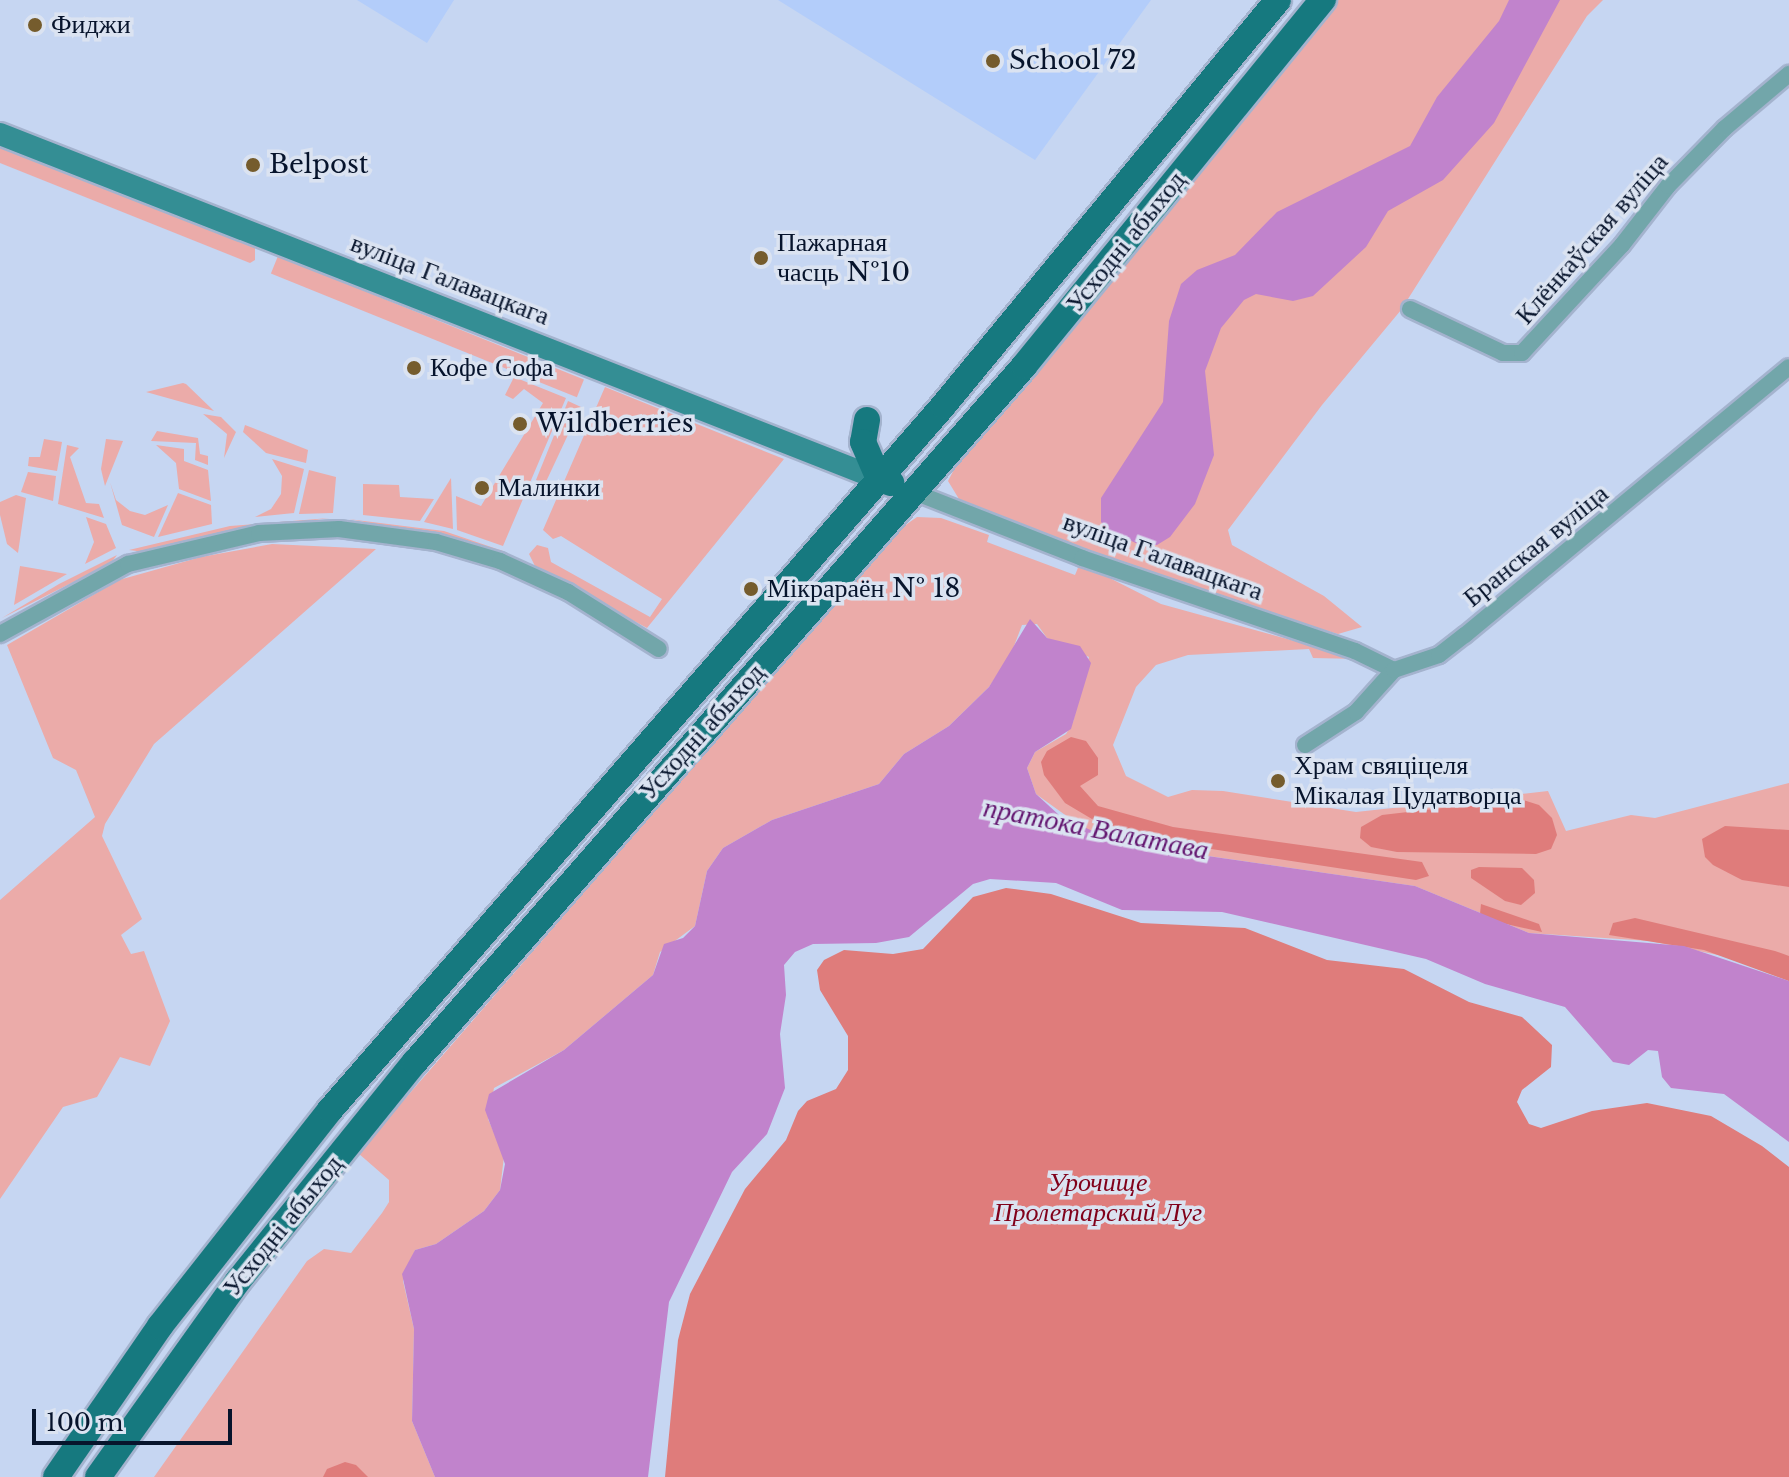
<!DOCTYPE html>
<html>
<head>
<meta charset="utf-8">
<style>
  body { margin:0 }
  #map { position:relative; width:1789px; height:1477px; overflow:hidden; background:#c6d6f2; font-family:"Libre Baskerville",serif }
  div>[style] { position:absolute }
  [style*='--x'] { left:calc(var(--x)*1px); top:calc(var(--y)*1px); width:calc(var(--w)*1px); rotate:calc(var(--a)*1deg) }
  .built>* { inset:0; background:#b3cdfa }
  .green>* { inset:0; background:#ebaba9; transform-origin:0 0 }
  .forest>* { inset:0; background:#df7c7b }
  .water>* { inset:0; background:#c183cc }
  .roads { filter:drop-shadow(2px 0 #a4b3ce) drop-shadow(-2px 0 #a4b3ce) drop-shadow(0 2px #a4b3ce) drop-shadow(0 -2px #a4b3ce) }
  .street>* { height:16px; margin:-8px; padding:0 8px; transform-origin:8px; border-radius:8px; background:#72a6aa }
  .secondary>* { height:22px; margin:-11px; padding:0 11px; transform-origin:11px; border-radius:11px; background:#348e94 }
  .primary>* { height:26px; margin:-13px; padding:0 13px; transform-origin:13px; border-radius:13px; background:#16797f }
  .dots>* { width:22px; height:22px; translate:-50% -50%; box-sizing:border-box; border:4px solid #dbe3f1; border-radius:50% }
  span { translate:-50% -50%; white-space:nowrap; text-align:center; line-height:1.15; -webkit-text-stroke:7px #dbe3f1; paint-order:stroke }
  .poi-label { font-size:26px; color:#07142c }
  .left { translate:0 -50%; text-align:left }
  .street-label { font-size:26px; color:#07142c }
  .park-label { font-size:26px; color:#81001a; font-style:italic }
  .water-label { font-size:28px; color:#631670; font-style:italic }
  .scale { position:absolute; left:32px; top:1409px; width:200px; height:36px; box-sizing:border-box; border:4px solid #07142c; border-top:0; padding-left:10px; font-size:24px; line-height:28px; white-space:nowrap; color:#07142c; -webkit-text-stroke:6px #dbe3f1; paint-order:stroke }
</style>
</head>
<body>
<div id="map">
  <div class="built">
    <div style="clip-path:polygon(357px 0,454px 0,427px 43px)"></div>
    <div style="clip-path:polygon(778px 0,1151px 0,1035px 160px)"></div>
  </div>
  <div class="green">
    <div style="clip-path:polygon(1338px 0,1603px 0,1587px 16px,1401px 310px,1322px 405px,1228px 530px,1232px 545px,1324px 596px,1362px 627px,1338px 634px,1181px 587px,962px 504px,948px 481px,958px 462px)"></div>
    <div style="clip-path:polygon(0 148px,255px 246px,255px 260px,250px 263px,0 163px)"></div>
    <div style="left:278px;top:256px;width:330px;height:19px;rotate:22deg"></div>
    <div style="clip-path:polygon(514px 377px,566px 398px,503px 546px,457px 530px,456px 496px,481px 506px,543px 403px,524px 389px,513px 399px,505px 395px)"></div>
    <div style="clip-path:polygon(183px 383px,186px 384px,214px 411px,146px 392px)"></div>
    <div style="clip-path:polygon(605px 387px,784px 459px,647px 628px,536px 568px,529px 554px,537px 545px,548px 548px,551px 562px,650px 617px,662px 599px,561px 536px,553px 539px,543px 530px)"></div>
    <div style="clip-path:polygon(568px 401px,581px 407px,544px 486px,536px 480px)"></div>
    <div style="clip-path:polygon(203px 414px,221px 417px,236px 432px,224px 458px,227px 434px)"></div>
    <div style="clip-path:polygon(245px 425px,308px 450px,306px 463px,266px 453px,243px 432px)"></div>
    <div style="clip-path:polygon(157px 431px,198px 438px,200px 454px,208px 456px,208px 465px,195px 460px,196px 443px,151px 441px)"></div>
    <div style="clip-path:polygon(44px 439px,62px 442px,57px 471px,28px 466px,29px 457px,40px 457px)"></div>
    <div style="clip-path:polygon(106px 439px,123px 441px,105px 486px,101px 469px)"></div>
    <div style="clip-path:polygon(67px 445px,79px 448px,70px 457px,86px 503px,99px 504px,104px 518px,58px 504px)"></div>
    <div style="clip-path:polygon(156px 445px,184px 449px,184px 461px,208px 470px,211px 501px,179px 489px,176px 463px)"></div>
    <div style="clip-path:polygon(272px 459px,304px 469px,294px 513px,255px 517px,271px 509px,281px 494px,282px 476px)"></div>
    <div style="clip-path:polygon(309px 470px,336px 477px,333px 513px,299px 514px)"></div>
    <div style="clip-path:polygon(28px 472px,56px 476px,53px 501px,21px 492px)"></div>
    <div style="clip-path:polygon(451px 478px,453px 529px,424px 522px)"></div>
    <div style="clip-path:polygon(110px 482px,116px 500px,130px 511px,145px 515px,168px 505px,154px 537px,122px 525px)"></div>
    <div style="clip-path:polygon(363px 484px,399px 485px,400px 497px,434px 499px,420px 521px,363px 515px)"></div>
    <div style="clip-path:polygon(178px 493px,211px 505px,212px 524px,158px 537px)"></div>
    <div style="clip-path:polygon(16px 495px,26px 498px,18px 553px,7px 544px,0 515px,0 502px)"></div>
    <div style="clip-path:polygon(86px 517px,106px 524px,116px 548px,85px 564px,94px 542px)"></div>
    <div style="clip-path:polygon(917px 517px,941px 518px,989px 535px,987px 542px,1075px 575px,1080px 563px,1161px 604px,1360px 659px,1313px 658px,1309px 649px,1188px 655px,1156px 665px,1136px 687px,1113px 745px,1126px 776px,1168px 797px,1192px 790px,1223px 791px,1356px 812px,1548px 791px,1566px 831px,1631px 815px,1655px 818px,1789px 783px,1789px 981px,1723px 956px,1650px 941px,1529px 933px,1415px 886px,1153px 848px,1086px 830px,1036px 794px,1027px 768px,1035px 752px,1066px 734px,1073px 722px,1089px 657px,1047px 638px,1037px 624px,1022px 625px,1011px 654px,989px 687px,949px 726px,904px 754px,879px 784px,772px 820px,723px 848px,707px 871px,695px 926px,660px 952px,653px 975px,564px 1050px,494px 1088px,488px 1119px,504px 1156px,500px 1190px,484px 1211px,436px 1244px,415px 1250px,403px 1281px,414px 1329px,412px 1421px,435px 1477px,154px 1477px,307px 1261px,324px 1249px,351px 1253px,382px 1213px,389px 1202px,389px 1180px,358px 1153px,897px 531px)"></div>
    <div style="clip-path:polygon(330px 518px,219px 533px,144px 552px,129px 550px,230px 526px)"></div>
    <div style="clip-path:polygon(348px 519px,444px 531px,503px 551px,498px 554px,447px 537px)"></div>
    <div style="clip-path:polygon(272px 544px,376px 549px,154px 744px,105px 824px,102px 836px,142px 919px,121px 935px,131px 954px,144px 951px,170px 1021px,150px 1066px,120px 1057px,97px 1097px,63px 1107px,0 1199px,0 900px,95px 817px,76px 770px,53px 758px,7px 645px,119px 580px,201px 557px)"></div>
    <div style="clip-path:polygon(117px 555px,111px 563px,2px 618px,59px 584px)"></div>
    <div style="clip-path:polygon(20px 566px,67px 574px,14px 605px)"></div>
  </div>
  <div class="forest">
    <div style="clip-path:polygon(1071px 737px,1086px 741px,1098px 758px,1098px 775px,1080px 786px,1098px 806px,1173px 827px,1422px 862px,1429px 876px,1416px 880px,1159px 841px,1102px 825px,1065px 803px,1044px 775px,1041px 762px,1047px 751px)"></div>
    <div style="clip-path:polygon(1520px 799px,1539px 805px,1552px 818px,1557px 835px,1551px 849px,1536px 854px,1397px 852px,1371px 847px,1360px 838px,1361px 827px,1382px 815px)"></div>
    <div style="clip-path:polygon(1725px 826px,1789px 830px,1789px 887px,1742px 880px,1713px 865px,1705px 857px,1702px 839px)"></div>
    <div style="clip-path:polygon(1479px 867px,1522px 868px,1534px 880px,1535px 893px,1521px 905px,1505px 901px,1471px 878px,1471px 870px)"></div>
    <div style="clip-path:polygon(1006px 888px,1051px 894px,1141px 923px,1245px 928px,1327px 960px,1404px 969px,1469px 1002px,1522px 1017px,1552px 1045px,1551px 1067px,1522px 1090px,1517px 1102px,1529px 1124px,1541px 1128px,1592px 1111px,1647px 1103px,1711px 1116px,1762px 1146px,1789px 1167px,1789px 1477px,665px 1477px,678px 1340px,690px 1294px,745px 1189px,786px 1140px,798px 1111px,807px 1101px,836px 1089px,848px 1070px,848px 1036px,820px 990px,817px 970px,824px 960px,844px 950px,893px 954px,923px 949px,973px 897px)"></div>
    <div style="clip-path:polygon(1481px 904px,1539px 924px,1542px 932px,1497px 922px,1480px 914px)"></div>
    <div style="clip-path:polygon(1635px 918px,1775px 951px,1789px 956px,1789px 981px,1704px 950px,1609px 935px,1613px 923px)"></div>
    <div style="clip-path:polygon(345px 1462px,356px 1465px,368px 1477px,323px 1477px,327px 1469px)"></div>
  </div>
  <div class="water">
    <div style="clip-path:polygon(1509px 0,1560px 0,1494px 123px,1443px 180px,1388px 211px,1366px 247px,1313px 296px,1293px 301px,1256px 294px,1244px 300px,1221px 328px,1205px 371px,1214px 455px,1195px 504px,1170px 537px,1157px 545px,1140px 545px,1110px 531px,1101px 522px,1101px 498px,1163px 402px,1169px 321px,1181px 284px,1197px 270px,1235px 255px,1277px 212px,1410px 146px,1437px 97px,1499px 21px)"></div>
    <div style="clip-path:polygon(1030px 619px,1047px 638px,1080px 646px,1091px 663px,1071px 729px,1035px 752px,1027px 768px,1036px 794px,1059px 815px,1105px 837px,1138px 846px,1415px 886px,1529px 933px,1684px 946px,1789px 981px,1789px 1142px,1724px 1094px,1671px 1088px,1662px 1077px,1658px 1051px,1648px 1050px,1629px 1065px,1613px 1062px,1565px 1007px,1485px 984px,1426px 959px,1222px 912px,1122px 910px,1056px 883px,990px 879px,973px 884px,909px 937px,876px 943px,813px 944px,795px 952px,784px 965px,786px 995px,780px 1034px,785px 1088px,767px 1134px,732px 1172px,669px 1302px,648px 1477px,435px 1477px,412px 1421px,414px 1329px,402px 1274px,415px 1250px,436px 1244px,484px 1211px,500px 1190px,505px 1164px,485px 1110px,489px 1094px,564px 1050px,653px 975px,664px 944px,683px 938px,695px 926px,707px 871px,723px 848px,772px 820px,879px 784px,904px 754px,949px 726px,989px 687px)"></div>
  </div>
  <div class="roads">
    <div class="street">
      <div style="--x:1410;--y:309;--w:103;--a:25.3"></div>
      <div style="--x:1503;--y:353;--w:19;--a:0"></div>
      <div style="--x:1522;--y:353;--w:147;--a:-47.2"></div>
      <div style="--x:1622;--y:245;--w:75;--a:-52.1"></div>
      <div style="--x:1668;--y:186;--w:81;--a:-45.5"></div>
      <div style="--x:1725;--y:128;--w:84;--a:-40.2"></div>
      <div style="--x:914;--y:492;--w:180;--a:21.4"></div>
      <div style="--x:1082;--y:558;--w:288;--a:18.8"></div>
      <div style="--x:1355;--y:651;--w:43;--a:26"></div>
      <div style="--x:0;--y:634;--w:146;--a:-28.7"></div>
      <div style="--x:128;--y:564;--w:135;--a:-13.3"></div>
      <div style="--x:259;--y:533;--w:80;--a:-2.9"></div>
      <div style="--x:339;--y:529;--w:98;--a:7.6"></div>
      <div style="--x:436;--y:542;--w:67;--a:16.5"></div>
      <div style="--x:500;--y:561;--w:75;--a:24.5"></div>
      <div style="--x:568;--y:592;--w:107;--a:32.1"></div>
      <div style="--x:1305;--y:745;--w:61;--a:-32.9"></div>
      <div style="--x:1356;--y:712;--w:57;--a:-47.9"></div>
      <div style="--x:1394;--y:670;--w:47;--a:-18.4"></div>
      <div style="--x:1439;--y:655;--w:33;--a:-38"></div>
      <div style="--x:1465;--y:635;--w:420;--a:-39.6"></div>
    </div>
    <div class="secondary">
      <div style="--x:0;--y:134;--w:944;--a:21.43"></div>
    </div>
    <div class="primary">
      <div style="--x:867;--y:420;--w:22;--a:100"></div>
      <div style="--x:863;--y:442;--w:40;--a:66.6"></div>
      <div style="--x:879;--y:479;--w:13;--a:18"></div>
      <div style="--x:56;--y:1477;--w:183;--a:-55.4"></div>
      <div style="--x:160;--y:1326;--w:275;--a:-51.8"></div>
      <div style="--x:330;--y:1110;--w:933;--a:-48.95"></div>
      <div style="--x:943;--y:406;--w:526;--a:-50.47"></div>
      <div style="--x:98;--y:1477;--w:241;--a:-54.5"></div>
      <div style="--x:238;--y:1281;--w:282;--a:-51.1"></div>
      <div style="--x:415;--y:1062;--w:925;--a:-48.81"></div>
      <div style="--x:1024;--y:366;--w:473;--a:-50.8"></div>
    </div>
  </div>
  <div class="dots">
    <div style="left:35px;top:25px;background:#755c2d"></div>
    <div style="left:993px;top:61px;background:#755c2d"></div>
    <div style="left:253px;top:165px;background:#755c2d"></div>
    <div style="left:761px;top:258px;background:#755c2d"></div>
    <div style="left:414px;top:368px;background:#755c2d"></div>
    <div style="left:520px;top:424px;background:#755c2d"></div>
    <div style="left:482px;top:488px;background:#755c2d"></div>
    <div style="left:751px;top:589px;background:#755c2d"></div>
    <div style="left:1278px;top:781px;background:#755c2d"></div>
  </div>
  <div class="poi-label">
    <span class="left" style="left:51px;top:25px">Фиджи</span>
    <span class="left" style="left:1009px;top:61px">School 72</span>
    <span class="left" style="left:269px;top:165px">Belpost</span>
    <span class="left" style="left:777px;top:258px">Пажарная<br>часць №10</span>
    <span class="left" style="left:430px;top:368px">Кофе Софа</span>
    <span class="left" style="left:536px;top:424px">Wildberries</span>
    <span class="left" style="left:498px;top:488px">Малинки</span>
    <span class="left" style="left:767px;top:589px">Мікрараён № 18</span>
    <span class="left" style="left:1294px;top:781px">Храм свяціцеля<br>Мікалая Цудатворца</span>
  </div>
  <div class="street-label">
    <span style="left:1592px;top:239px;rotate:-49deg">Клёнкаўская вуліца</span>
    <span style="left:1126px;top:242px;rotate:-51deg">Усходні абыход</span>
    <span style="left:450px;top:280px;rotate:21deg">вуліца Галавацкага</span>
    <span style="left:1536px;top:546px;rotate:-39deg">Бранская вуліца</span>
    <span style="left:1163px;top:557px;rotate:20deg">вуліца Галавацкага</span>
    <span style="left:702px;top:732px;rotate:-48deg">Усходні абыход</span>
    <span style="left:283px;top:1226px;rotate:-51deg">Усходні абыход</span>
  </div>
  <div class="park-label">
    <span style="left:1098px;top:1198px">Урочище<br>Пролетарский Луг</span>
  </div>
  <div class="water-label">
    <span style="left:1096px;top:829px;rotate:11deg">пратока Валатава</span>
  </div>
  <div class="scale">100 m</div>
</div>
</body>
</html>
